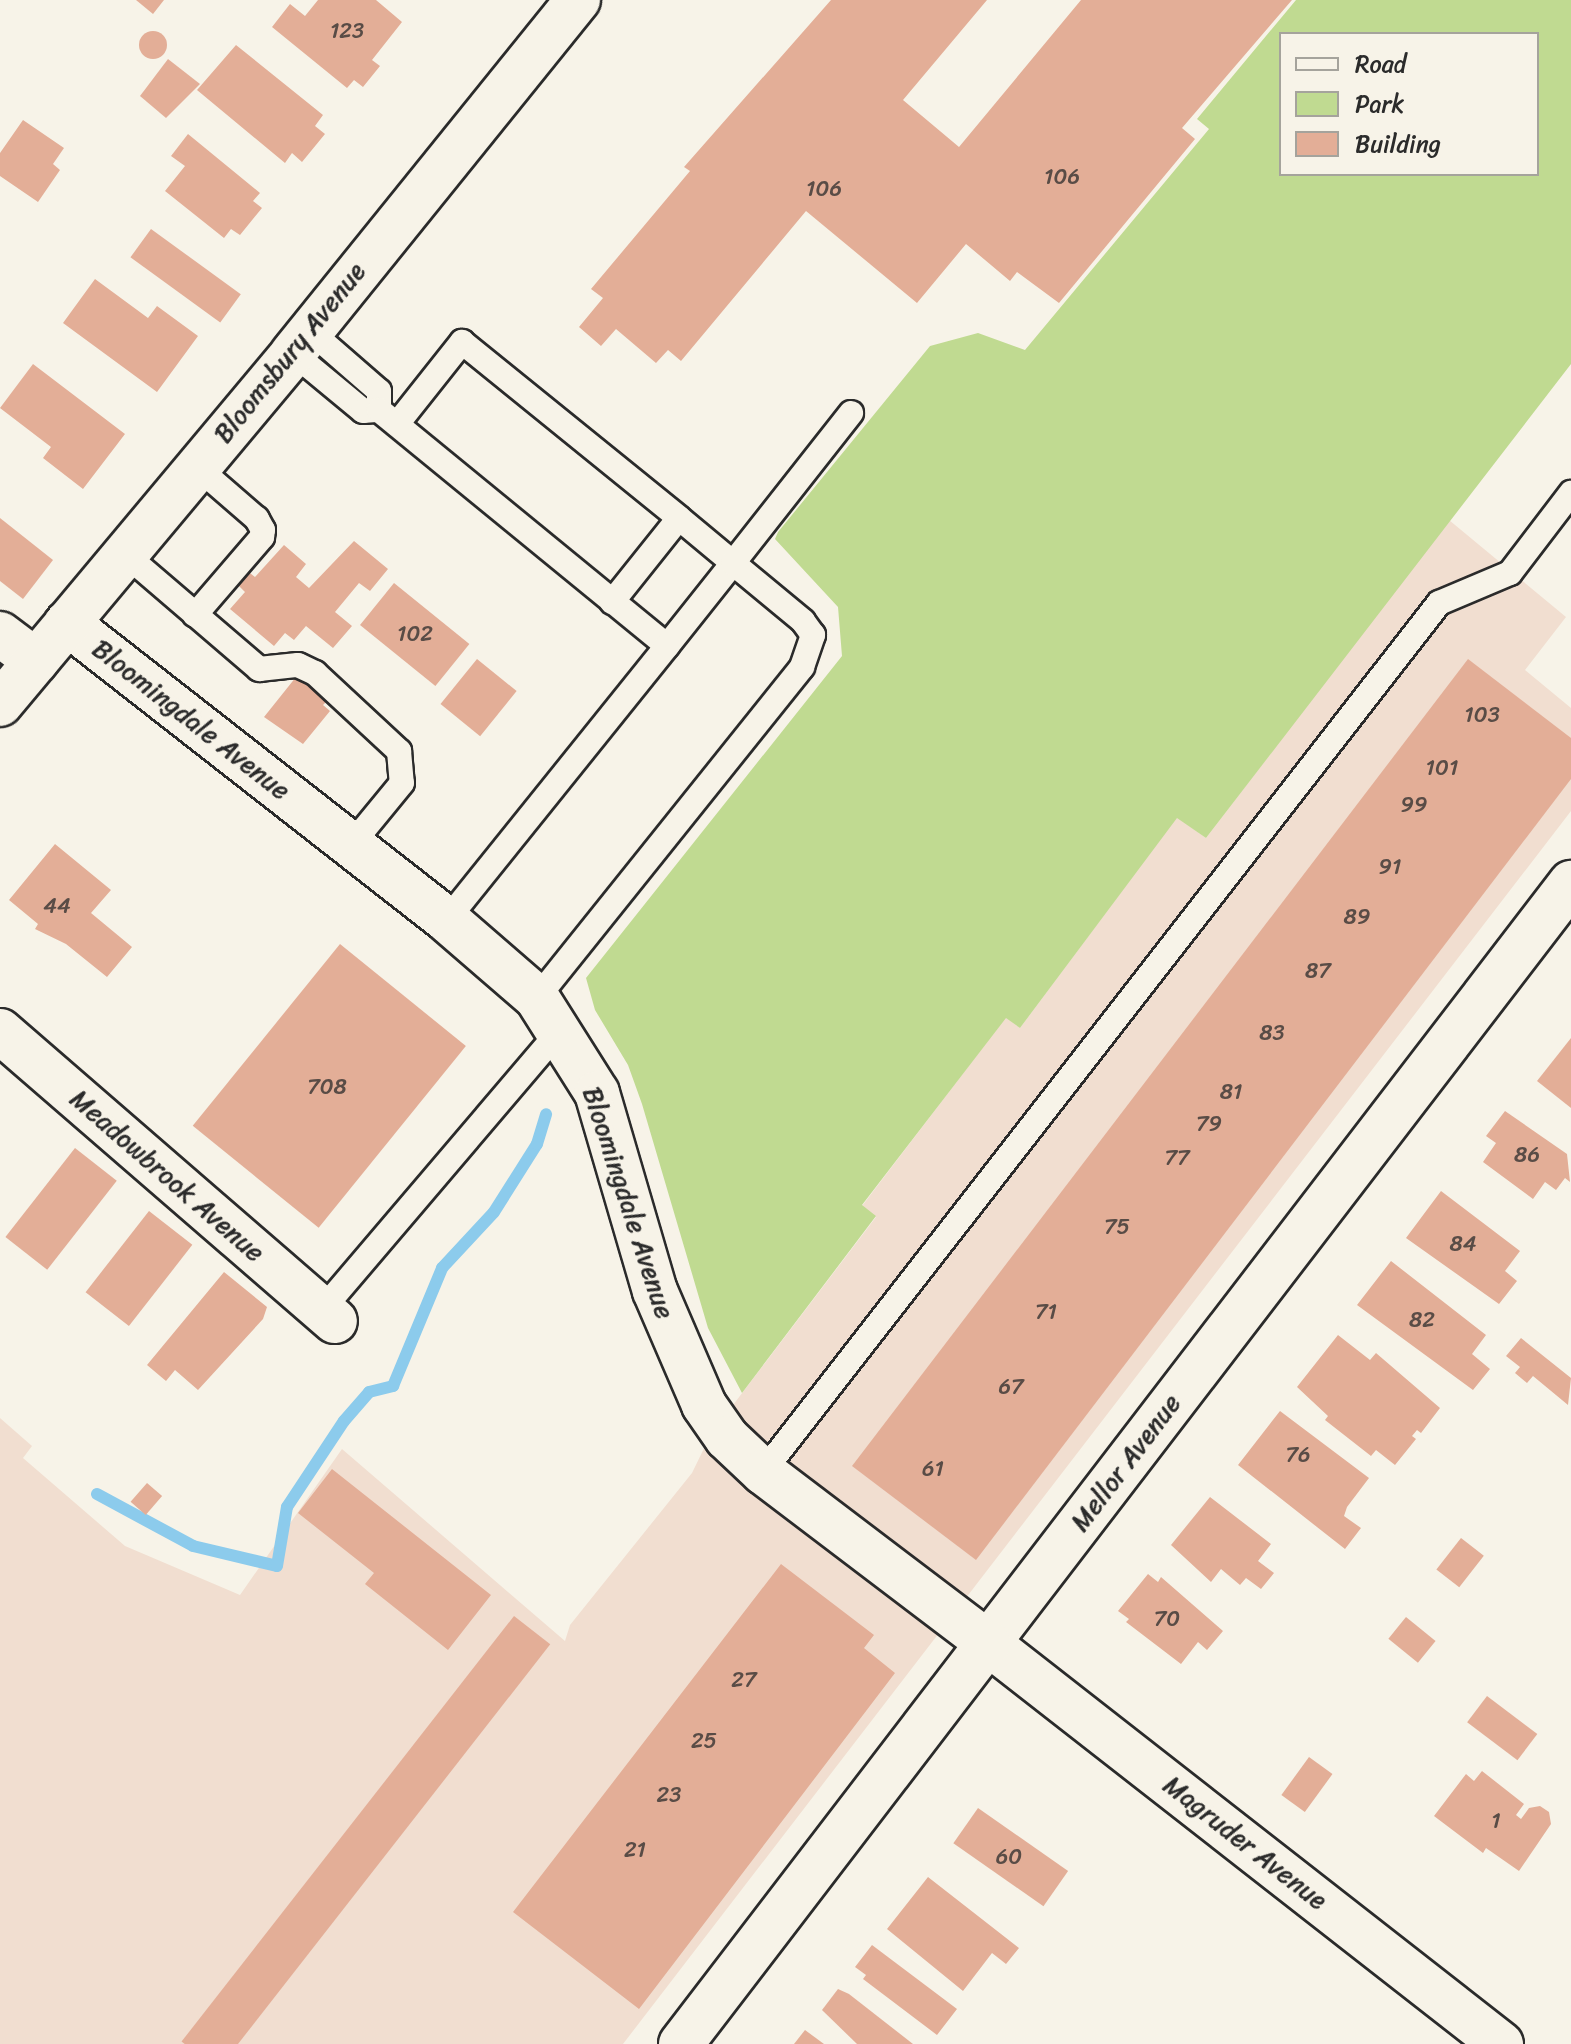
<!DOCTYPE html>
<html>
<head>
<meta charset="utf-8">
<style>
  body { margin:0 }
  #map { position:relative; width:1571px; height:2044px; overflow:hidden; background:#f7f3e8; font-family:Sriracha,sans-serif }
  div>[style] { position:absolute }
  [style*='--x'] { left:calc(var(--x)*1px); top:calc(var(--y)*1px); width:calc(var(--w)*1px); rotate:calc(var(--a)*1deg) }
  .built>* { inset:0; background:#f1ded0 }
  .green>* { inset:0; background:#c0da91 }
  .stream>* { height:12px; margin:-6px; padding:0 6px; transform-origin:6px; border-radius:6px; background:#8ccbec }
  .building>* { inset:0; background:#e3ae97; transform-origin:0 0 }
  .round { border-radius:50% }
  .roads { filter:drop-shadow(2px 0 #2b2b2b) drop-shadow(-2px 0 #2b2b2b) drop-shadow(0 2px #2b2b2b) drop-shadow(0 -2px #2b2b2b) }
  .service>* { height:24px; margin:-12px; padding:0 12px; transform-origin:12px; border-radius:12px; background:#f7f3e8 }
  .minor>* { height:44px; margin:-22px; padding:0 22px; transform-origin:22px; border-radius:22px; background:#f7f3e8 }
  .tertiary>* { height:44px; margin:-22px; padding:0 22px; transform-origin:22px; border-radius:22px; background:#f7f3e8 }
  .secondary>* { height:44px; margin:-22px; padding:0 22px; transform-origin:22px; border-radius:22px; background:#f7f3e8 }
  span { translate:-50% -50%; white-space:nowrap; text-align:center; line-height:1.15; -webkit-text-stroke:8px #f7f3e8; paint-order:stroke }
  .number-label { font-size:22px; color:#594c46 }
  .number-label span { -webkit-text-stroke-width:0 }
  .street-label { font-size:26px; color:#2b2b2b }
  .legend { position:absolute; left:1279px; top:32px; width:260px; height:144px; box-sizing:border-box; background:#f7f3e8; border:2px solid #a5a39c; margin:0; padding:10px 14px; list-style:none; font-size:24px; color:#2b2b2b }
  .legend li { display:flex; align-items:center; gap:16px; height:40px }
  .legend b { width:40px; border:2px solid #a5a39c }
</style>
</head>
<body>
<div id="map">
  <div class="built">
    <div style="clip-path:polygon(1449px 520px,1566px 617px,1525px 670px,1571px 708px,1571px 811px,623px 2044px,0 2044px,0 1418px,32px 1446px,23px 1458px,125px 1546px,240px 1595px,342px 1449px,565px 1641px,570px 1625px,692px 1473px,711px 1434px,876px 1217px,862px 1206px,1006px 1017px,1020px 1028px,1177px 817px,1206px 838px)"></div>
  </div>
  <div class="green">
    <div style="clip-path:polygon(evenodd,1296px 0,1571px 0,1571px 364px,1206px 838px,1177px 818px,1020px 1028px,1006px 1018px,862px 1205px,876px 1216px,742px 1393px,708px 1328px,642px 1104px,628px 1065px,595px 1010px,586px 978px,842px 656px,838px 607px,775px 539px,778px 532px,930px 346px,978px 333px,1025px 350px,1209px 129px,1197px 119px,1296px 0,1281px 34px,1537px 34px,1537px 174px,1281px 174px,1281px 34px)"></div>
  </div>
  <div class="stream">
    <div style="--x:97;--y:1494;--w:109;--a:28.4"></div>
    <div style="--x:193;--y:1546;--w:86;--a:13.4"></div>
    <div style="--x:277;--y:1566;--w:60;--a:-80.4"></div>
    <div style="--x:287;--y:1507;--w:103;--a:-56.5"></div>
    <div style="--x:344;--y:1421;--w:38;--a:-49"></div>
    <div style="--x:369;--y:1392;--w:25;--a:-14"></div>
    <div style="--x:393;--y:1386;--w:128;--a:-67.4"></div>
    <div style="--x:442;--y:1268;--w:76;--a:-47.1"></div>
    <div style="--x:494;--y:1212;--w:80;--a:-57.7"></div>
    <div style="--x:537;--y:1144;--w:31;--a:-73"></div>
  </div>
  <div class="building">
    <div style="clip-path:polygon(136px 0,164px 0,153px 14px)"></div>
    <div style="clip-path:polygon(318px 0,376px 0,402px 22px,372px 60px,380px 66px,363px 87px,354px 80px,347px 88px,272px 27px,290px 4px,305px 16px)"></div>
    <div style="clip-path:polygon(831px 0,987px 0,903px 100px,959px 147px,1081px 0,1292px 0,1182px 128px,1195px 139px,1059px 303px,1017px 272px,1010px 281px,966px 244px,917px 303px,806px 211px,681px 361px,668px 350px,656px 363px,616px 329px,601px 346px,579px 327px,603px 298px,591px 289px,690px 171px,684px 167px)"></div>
    <div class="round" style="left:139px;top:31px;width:28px;height:28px"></div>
    <div style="clip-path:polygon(236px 45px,323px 115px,315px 126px,325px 134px,302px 162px,292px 153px,285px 163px,197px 90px)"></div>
    <div style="clip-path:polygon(168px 59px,200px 84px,166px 118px,140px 96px)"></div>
    <div style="clip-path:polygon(23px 120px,64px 148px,53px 164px,60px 170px,38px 202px,0 176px,0 153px)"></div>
    <div style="clip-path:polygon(188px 134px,260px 193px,253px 201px,262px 208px,240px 235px,231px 229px,224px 238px,165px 191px,185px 166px,171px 156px)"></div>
    <div style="left:151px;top:229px;width:111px;height:35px;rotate:36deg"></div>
    <div style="clip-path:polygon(95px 279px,148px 318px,157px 306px,198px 336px,157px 392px,63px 323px)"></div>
    <div style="clip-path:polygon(33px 364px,125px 434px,83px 489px,43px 458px,51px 447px,0 408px)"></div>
    <div style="clip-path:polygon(0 518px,53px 560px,23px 599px,0 581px)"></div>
    <div style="clip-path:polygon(354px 541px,388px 569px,370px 591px,359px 583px,335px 612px,352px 626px,333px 648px,306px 626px,294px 640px,285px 633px,274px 646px,230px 609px,245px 592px,236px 583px,246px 570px,255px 577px,284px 545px,306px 564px,296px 577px,309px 588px)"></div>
    <div style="left:394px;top:583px;width:97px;height:54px;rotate:39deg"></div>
    <div style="left:477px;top:659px;width:51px;height:58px;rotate:39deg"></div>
    <div style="clip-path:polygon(1468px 659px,1571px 738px,1571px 779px,976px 1560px,852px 1466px)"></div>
    <div style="clip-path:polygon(296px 677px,327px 701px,323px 705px,330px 711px,303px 744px,264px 717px)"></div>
    <div style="clip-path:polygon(55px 844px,111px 890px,91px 913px,132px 947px,107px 977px,66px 944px,35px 929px,38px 924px,9px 900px)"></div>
    <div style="left:340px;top:944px;width:162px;height:234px;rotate:39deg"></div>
    <div style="clip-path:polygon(1571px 1038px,1571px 1108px,1537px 1081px)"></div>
    <div style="clip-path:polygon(1505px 1111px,1567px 1154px,1570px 1182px,1565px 1178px,1556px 1190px,1545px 1182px,1533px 1199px,1483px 1162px,1496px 1143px,1486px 1136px)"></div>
    <div style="left:75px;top:1148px;width:53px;height:113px;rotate:38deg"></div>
    <div style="clip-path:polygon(1441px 1191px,1520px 1251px,1505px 1271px,1517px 1281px,1499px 1304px,1406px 1238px)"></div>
    <div style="left:149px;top:1211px;width:55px;height:103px;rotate:38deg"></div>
    <div style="clip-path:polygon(1391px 1261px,1486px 1335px,1472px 1354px,1490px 1369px,1473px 1390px,1357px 1305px)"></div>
    <div style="clip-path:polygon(224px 1272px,267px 1307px,263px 1319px,198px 1390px,175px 1370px,166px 1381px,147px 1365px)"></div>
    <div style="clip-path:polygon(1338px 1335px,1370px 1360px,1376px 1353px,1440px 1408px,1421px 1433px,1417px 1430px,1412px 1436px,1416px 1439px,1395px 1465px,1376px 1450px,1371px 1456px,1325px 1420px,1328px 1416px,1297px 1387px)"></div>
    <div style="clip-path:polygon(1521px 1338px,1571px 1378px,1568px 1405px,1533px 1376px,1527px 1383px,1515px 1373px,1520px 1367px,1506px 1356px)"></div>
    <div style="clip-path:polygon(1280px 1411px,1369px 1478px,1347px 1507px,1344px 1516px,1361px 1528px,1345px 1549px,1238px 1465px)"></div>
    <div style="clip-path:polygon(332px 1469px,491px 1595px,448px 1650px,365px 1584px,374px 1573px,298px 1513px)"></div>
    <div style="left:147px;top:1483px;width:20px;height:25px;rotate:41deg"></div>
    <div style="clip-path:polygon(1210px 1497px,1271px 1544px,1258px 1561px,1274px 1573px,1261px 1589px,1246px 1578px,1240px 1585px,1221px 1569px,1211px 1582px,1171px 1545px)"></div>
    <div style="left:1461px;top:1538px;width:29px;height:40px;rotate:38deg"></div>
    <div style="clip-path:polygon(781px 1564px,874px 1635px,864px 1648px,895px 1673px,639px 2009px,513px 1912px)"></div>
    <div style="clip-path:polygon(1148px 1574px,1158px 1582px,1161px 1577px,1223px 1631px,1207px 1650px,1198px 1642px,1181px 1664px,1126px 1622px,1129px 1619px,1118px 1611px)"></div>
    <div style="left:514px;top:1616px;width:46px;height:540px;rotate:38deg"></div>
    <div style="left:1406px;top:1617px;width:38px;height:28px;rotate:39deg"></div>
    <div style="left:1487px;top:1696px;width:63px;height:33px;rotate:37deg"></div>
    <div style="left:1309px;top:1757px;width:29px;height:47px;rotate:36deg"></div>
    <div style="clip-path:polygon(1482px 1771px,1524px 1804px,1516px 1815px,1521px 1819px,1529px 1808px,1540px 1806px,1549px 1812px,1551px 1824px,1519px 1871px,1486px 1848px,1483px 1853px,1434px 1816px,1466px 1774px,1474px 1781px)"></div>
    <div style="left:978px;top:1808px;width:110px;height:43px;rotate:35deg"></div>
    <div style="clip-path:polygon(928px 1877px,1019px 1948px,1006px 1964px,992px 1953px,963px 1991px,887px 1929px)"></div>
    <div style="clip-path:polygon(872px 1945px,957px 2009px,937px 2035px,863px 1979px,866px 1975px,855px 1967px)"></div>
    <div style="clip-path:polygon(838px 1989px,849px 1994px,913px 2044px,857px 2044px,822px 2010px)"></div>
    <div style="clip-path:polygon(805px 2030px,824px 2044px,794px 2044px)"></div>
  </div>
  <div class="roads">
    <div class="service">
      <div style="--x:310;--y:331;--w:91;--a:41"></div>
      <div style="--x:379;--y:391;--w:19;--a:90"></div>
      <div style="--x:293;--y:353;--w:91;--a:39.6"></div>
      <div style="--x:363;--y:411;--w:16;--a:-4"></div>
      <div style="--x:379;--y:410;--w:372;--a:39.3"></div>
      <div style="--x:667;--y:646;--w:351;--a:128.8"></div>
      <div style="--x:397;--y:424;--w:105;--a:-51.6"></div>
      <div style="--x:462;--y:342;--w:279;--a:39"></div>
      <div style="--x:679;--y:518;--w:70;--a:39.8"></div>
      <div style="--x:733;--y:563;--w:106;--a:128.5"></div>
      <div style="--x:125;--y:554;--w:177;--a:40.6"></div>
      <div style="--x:259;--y:669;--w:39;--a:-6"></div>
      <div style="--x:298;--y:665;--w:19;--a:25"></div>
      <div style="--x:315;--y:673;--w:115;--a:42.9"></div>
      <div style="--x:399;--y:751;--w:32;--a:85"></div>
      <div style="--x:402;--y:783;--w:80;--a:129.4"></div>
      <div style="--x:612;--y:602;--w:107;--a:-51.4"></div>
      <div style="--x:195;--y:615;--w:103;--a:-49.3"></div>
      <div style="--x:262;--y:537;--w:7;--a:-82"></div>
      <div style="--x:263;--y:530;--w:13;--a:-119"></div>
      <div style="--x:257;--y:519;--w:79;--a:-139.1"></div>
      <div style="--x:537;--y:998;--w:424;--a:-51.3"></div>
      <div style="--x:802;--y:667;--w:34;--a:-71"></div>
      <div style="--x:813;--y:635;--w:17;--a:-126"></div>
      <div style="--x:803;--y:621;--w:91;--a:-140.4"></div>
      <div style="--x:733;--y:563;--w:191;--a:-51.8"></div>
      <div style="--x:322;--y:1310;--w:369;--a:-49.6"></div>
      <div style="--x:763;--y:1472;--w:1101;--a:-52.12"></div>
      <div style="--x:1439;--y:603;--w:77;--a:-22.9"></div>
      <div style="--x:1510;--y:573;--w:101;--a:-52.7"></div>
    </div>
    <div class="minor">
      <div style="--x:0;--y:634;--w:45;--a:36.9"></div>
      <div style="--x:0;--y:1031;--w:443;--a:40.9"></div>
      <div style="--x:1501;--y:2044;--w:651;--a:-141.99"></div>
      <div style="--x:988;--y:1643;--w:958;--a:-52.51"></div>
    </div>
    <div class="tertiary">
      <div style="--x:67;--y:623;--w:482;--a:38"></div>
      <div style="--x:447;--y:920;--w:119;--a:40.9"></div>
      <div style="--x:537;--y:998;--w:112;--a:57.7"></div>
      <div style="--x:597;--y:1093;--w:206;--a:73.7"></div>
      <div style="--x:655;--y:1291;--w:124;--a:66.7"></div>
      <div style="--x:704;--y:1405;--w:40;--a:55.1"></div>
      <div style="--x:727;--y:1438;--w:50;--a:43.4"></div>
      <div style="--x:763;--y:1472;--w:283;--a:37.2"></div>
      <div style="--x:988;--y:1643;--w:505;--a:127.44"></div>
    </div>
    <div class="secondary">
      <div style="--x:0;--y:704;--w:457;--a:-50.1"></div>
      <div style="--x:293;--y:353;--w:454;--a:-51.1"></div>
    </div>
  </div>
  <div class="number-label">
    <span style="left:347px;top:31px">123</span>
    <span style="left:1062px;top:177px">106</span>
    <span style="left:824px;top:189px">106</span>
    <span style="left:415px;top:634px">102</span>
    <span style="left:1482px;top:715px">103</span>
    <span style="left:1442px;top:768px">101</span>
    <span style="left:1414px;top:805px">99</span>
    <span style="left:1390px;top:867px">91</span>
    <span style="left:57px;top:906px">44</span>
    <span style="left:1357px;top:917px">89</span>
    <span style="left:1318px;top:971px">87</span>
    <span style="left:1272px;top:1033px">83</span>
    <span style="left:327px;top:1087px">708</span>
    <span style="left:1231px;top:1092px">81</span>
    <span style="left:1209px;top:1124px">79</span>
    <span style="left:1527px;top:1155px">86</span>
    <span style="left:1177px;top:1158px">77</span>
    <span style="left:1117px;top:1227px">75</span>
    <span style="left:1463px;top:1244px">84</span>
    <span style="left:1046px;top:1312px">71</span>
    <span style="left:1422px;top:1320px">82</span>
    <span style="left:1011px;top:1387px">67</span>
    <span style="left:1298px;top:1455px">76</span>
    <span style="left:933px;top:1469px">61</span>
    <span style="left:1167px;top:1619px">70</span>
    <span style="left:744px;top:1680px">27</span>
    <span style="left:704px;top:1741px">25</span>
    <span style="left:669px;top:1795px">23</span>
    <span style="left:1496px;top:1821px">1</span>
    <span style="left:635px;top:1850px">21</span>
    <span style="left:1009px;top:1857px">60</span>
  </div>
  <div class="street-label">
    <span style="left:290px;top:353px;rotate:-51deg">Bloomsbury Avenue</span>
    <span style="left:191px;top:720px;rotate:38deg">Bloomingdale Avenue</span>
    <span style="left:167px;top:1176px;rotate:41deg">Meadowbrook Avenue</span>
    <span style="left:628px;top:1203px;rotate:72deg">Bloomingdale Avenue</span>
    <span style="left:1126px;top:1463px;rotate:-53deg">Mellor Avenue</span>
    <span style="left:1245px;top:1843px;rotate:38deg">Magruder Avenue</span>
  </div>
  <ul class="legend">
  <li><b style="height:10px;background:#f7f3e8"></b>Road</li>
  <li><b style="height:22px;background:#c0da91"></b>Park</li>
  <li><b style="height:22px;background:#e3ae97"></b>Building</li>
  </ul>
</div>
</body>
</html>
